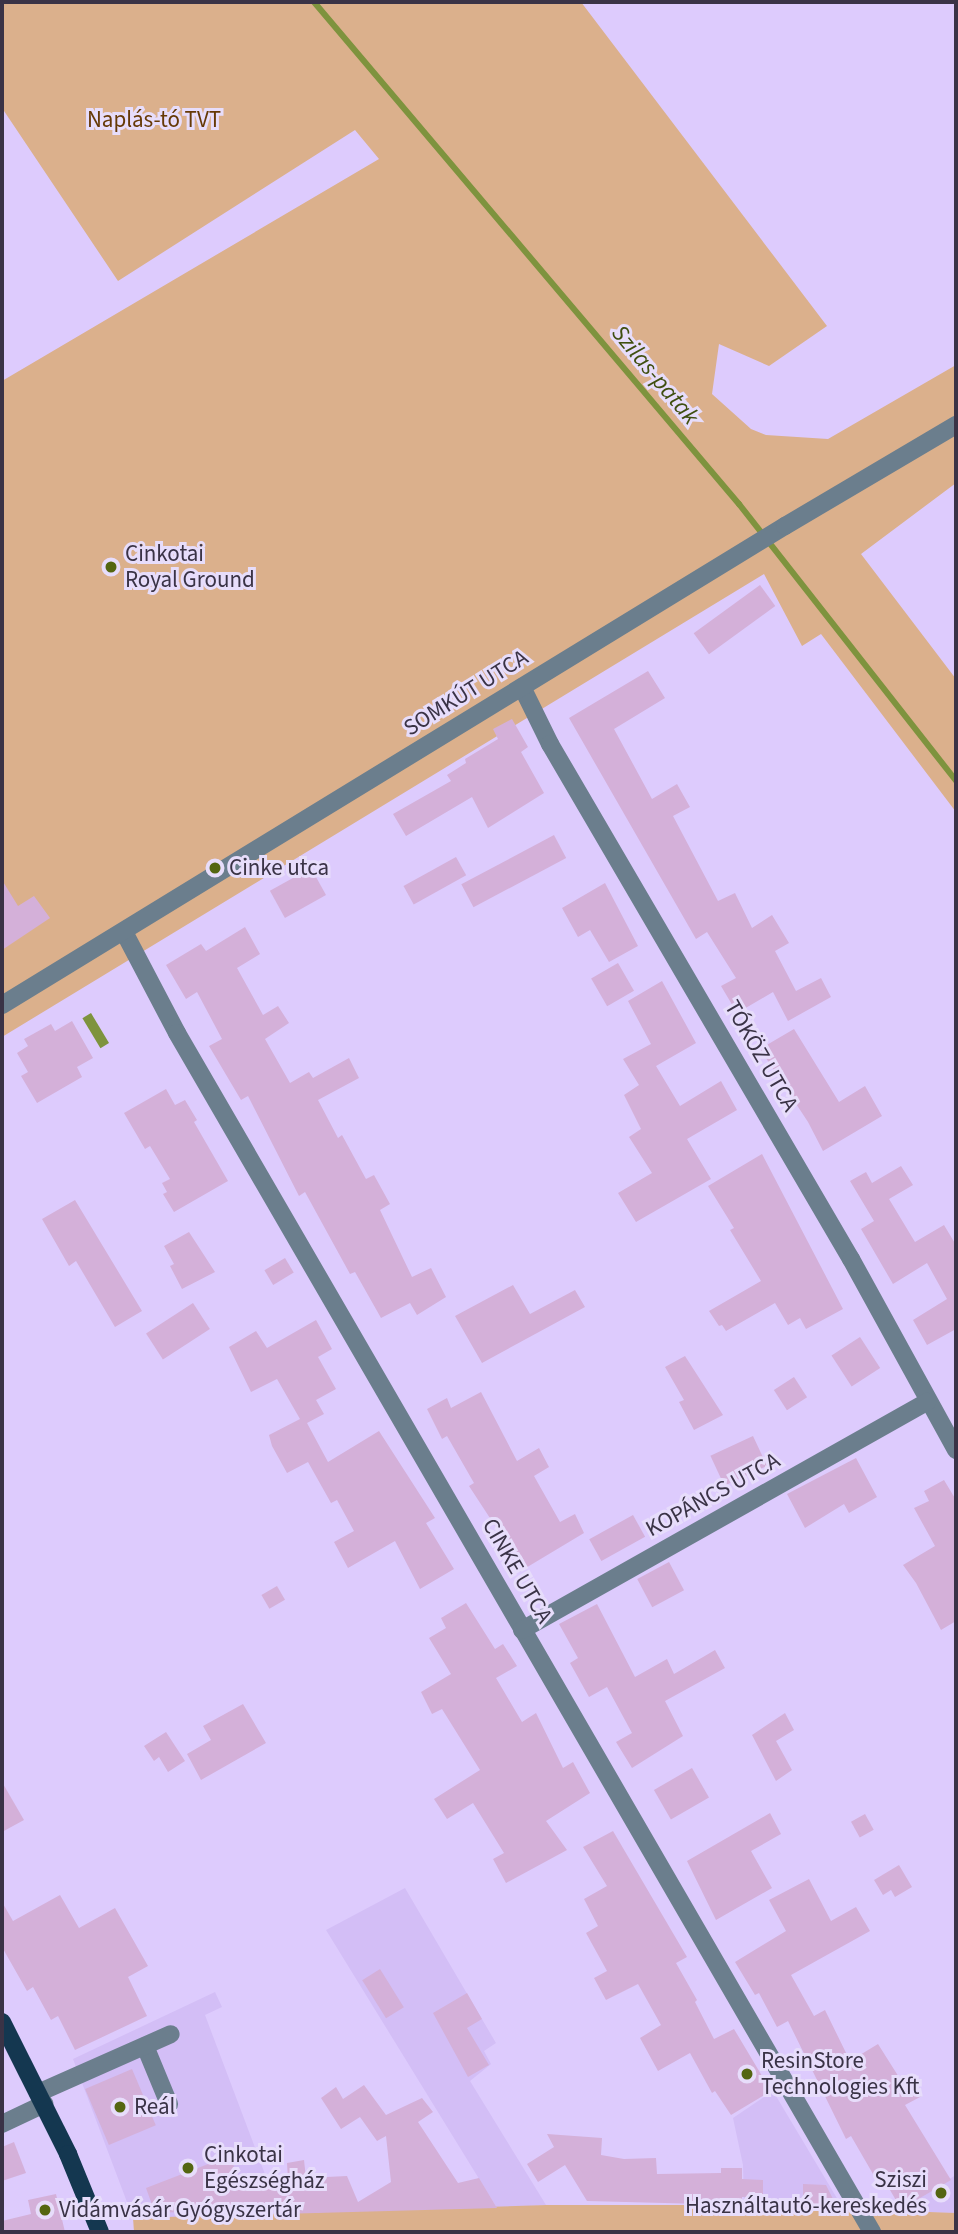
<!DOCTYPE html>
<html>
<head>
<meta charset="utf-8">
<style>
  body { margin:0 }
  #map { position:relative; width:958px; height:2234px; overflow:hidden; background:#ddcbfd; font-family:"Source Sans 3",sans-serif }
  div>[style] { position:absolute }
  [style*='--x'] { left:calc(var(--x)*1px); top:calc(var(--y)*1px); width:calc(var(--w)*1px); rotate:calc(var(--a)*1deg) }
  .built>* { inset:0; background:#d3bef6 }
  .green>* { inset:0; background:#dbb08c }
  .water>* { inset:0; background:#7e933e; transform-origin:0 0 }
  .stream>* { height:6px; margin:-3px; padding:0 3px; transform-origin:3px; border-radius:3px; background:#7e933e }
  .building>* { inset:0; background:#d4b0d9; transform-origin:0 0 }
  .minor>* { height:18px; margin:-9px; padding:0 9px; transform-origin:9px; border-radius:9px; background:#6b7e8d }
  .major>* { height:18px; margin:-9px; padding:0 9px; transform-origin:9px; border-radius:9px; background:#143750 }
  .dots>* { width:19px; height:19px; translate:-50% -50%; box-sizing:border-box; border:4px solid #e7ddfb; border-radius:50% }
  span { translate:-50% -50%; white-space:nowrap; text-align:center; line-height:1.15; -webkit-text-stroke:6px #e7ddfb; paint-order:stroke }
  .park-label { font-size:23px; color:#663906 }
  .poi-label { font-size:23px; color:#3a3346 }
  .left { translate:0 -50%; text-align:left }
  .right { translate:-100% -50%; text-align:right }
  .street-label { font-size:23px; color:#3a3346 }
  .water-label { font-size:24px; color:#404f10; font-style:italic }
  .frame { position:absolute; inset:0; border:4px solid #3a3346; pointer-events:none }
</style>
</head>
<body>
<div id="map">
  <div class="built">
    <div style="clip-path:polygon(405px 1888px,496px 2043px,484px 2051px,491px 2064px,470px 2081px,546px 2205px,497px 2208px,326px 1930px)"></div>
    <div style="clip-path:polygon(215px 1992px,222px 2007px,205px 2015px,280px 2214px,133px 2218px,73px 2059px)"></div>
    <div style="clip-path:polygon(773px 2091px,844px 2210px,744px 2205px,743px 2165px,733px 2118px)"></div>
    <div style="clip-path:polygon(956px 2175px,956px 2213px,896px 2211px)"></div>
  </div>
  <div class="green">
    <div style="clip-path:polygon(2px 2px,581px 2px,827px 326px,769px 366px,719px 344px,712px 394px,751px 429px,766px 435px,828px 439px,956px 365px,956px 483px,861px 554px,956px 679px,956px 812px,821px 634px,802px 646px,764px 574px,2px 1037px,2px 381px,379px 159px,355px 130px,118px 281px,2px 108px)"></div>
    <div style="clip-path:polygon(546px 2205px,744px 2205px,956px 2213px,956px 2232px,134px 2232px,133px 2218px)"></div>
  </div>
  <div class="water">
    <div style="left:91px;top:1013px;width:35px;height:10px;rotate:59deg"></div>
  </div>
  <div class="stream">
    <div style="--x:314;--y:2;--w:658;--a:49.75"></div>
    <div style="--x:739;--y:504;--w:352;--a:51.9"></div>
  </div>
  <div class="building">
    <div style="left:760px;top:585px;width:26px;height:82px;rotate:54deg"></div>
    <div style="clip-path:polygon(648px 671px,665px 698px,614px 729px,652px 799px,677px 784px,690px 807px,673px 816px,718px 901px,735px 893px,752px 928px,772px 915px,789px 943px,775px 951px,796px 991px,821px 978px,831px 997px,788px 1021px,773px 992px,737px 1013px,721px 986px,736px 978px,707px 932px,696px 939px,569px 718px)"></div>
    <div style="clip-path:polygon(512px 719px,528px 747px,521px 752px,544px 793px,488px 828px,472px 797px,406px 836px,393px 814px,451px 781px,447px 775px,466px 763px,465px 759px,498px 739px,493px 729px)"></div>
    <div style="left:554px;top:835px;width:26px;height:105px;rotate:62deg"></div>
    <div style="left:456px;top:857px;width:21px;height:60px;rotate:61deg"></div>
    <div style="left:311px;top:868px;width:31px;height:47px;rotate:61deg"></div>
    <div style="clip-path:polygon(2px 880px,18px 906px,34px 896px,50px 918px,2px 950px)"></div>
    <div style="clip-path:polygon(605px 883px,638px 946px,609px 962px,590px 930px,578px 937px,562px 908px)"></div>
    <div style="clip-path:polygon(245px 927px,260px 954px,237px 968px,263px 1015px,278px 1006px,289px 1023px,265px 1039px,290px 1083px,309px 1072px,313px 1078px,349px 1058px,359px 1078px,318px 1100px,338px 1138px,342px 1135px,366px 1179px,374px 1175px,390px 1204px,380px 1210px,412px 1277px,431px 1268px,446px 1297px,417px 1315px,410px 1303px,381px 1318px,355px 1272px,350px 1274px,305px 1192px,299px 1196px,248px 1096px,241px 1100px,209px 1046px,222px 1039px,197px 992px,186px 999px,166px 965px,201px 944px,206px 951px)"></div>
    <div style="left:618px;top:963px;width:32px;height:31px;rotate:60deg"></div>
    <div style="clip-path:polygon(662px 981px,696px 1043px,656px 1066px,680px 1106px,721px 1081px,737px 1110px,687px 1139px,711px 1179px,636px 1222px,618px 1193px,652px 1173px,629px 1137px,641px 1129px,624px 1095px,639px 1085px,623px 1059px,651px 1044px,628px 1001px)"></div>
    <div style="clip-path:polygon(72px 1021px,93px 1058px,77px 1067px,82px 1077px,37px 1103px,21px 1076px,28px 1072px,17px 1053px,28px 1046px,24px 1039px,51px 1024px,55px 1031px)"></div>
    <div style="clip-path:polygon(794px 1029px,839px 1102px,865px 1086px,882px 1116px,823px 1151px,808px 1122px,760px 1049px)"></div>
    <div style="clip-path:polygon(166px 1089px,175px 1105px,185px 1100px,197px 1120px,194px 1122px,228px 1181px,174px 1212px,163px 1194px,167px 1192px,162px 1183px,170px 1179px,150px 1146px,145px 1149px,124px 1113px)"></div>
    <div style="clip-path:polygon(762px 1154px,843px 1309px,806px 1329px,800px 1318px,788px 1325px,775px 1303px,726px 1331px,722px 1325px,719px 1326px,709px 1311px,761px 1281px,730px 1230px,734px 1228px,708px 1186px)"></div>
    <div style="clip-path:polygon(901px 1166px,913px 1185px,889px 1199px,915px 1242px,944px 1225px,956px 1245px,956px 1329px,927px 1345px,913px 1320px,947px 1299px,927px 1263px,893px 1284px,861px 1229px,874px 1221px,850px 1181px,866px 1172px,872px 1183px)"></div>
    <div style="clip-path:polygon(75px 1200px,142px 1311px,115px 1327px,76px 1261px,69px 1266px,42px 1219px)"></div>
    <div style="clip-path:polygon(189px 1232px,215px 1272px,182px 1289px,170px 1266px,174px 1264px,164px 1246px)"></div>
    <div style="left:285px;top:1258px;width:17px;height:24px;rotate:59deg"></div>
    <div style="clip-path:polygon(513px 1285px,530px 1314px,575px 1290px,585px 1307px,482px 1363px,455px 1316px)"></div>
    <div style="left:193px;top:1303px;width:31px;height:56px;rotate:57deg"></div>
    <div style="clip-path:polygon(316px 1320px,332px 1349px,318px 1357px,336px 1389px,316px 1400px,324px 1414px,307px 1423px,328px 1462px,379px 1431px,435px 1518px,426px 1523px,454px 1569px,420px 1589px,395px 1541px,348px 1568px,334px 1542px,354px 1531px,337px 1500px,331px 1503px,308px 1462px,287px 1473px,272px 1446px,269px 1435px,300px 1419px,277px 1379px,251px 1392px,229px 1347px,256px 1331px,267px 1348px)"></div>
    <div style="left:860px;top:1337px;width:37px;height:34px;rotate:57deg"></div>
    <div style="clip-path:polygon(685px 1356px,723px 1415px,694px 1430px,679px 1402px,684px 1400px,665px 1367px)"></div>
    <div style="left:794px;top:1377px;width:24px;height:24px;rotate:57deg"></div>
    <div style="clip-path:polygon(481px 1392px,517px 1461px,539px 1448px,549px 1467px,534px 1476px,560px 1522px,575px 1514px,584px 1533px,519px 1572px,503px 1538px,469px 1486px,474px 1483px,447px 1436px,442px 1439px,427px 1409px,447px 1398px,451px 1408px)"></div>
    <div style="left:753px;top:1436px;width:33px;height:47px;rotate:65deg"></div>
    <div style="clip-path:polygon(856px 1458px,877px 1497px,849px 1513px,844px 1504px,805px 1528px,787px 1494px)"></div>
    <div style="clip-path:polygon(944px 1480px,956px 1500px,956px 1621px,941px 1630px,916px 1583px,903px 1565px,935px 1546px,914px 1508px,929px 1501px,924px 1491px)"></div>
    <div style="left:633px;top:1515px;width:25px;height:50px;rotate:61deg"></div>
    <div style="left:669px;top:1562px;width:32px;height:36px;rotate:62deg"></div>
    <div style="left:277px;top:1586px;width:16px;height:18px;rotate:60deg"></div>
    <div style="clip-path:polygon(466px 1603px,495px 1649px,503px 1644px,517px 1666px,496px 1678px,522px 1722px,536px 1713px,563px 1768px,573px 1762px,590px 1793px,546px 1821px,567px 1850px,506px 1883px,493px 1859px,504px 1853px,473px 1803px,447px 1819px,434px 1799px,480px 1770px,442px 1709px,432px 1714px,421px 1692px,451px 1674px,429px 1638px,446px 1628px,441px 1618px)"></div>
    <div style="clip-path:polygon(597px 1604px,635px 1677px,667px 1659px,674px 1674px,715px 1650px,725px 1668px,665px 1701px,683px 1736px,632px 1768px,616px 1742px,632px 1733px,607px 1687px,589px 1697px,570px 1663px,578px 1658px,559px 1624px)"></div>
    <div style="clip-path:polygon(243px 1704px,266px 1743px,201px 1780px,187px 1754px,211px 1740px,203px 1726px)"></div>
    <div style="clip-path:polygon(785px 1713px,794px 1730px,776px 1741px,792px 1770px,776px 1781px,752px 1735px)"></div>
    <div style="clip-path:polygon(166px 1732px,185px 1761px,168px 1772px,159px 1757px,154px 1761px,144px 1746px)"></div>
    <div style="left:692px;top:1768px;width:34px;height:44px;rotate:60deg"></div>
    <div style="clip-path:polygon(2px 1782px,24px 1820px,2px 1832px)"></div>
    <div style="clip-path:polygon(770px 1813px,781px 1834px,751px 1851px,772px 1888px,716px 1920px,687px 1861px)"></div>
    <div style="left:865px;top:1814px;width:18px;height:16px;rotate:61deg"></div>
    <div style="clip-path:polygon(613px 1831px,687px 1957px,676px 1963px,697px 2000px,695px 2002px,714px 2039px,734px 2029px,771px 2091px,731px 2115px,715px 2091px,712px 2093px,690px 2053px,658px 2071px,640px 2038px,661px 2025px,638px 1984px,606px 2000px,594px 1978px,607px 1971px,586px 1933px,598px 1926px,584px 1899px,607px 1886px,583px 1847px)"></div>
    <div style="clip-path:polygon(899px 1865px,912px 1887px,895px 1897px,891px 1890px,883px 1895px,874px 1880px)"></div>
    <div style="clip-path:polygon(809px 1879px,831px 1921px,856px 1907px,870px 1931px,791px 1975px,814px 2016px,825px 2010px,850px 2061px,878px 2044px,902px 2082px,912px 2076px,922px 2096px,905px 2105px,951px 2180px,901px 2209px,879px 2171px,873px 2174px,851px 2136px,846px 2139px,788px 2021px,777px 2027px,759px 1993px,755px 1995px,735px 1962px,786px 1931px,769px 1900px)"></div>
    <div style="clip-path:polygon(60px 1895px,79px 1928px,115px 1908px,148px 1966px,128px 1977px,147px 2016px,75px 2050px,58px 2016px,51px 2020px,33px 1987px,27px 1991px,2px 1947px,2px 1902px,13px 1921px)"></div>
    <div style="left:380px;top:1969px;width:45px;height:21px;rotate:58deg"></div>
    <div style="clip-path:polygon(467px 1993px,482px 2019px,467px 2028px,489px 2065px,468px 2077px,433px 2013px)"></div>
    <div style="left:132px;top:2069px;width:61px;height:51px;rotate:67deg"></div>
    <div style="clip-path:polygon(364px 2085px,386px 2115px,422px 2098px,433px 2112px,418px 2122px,458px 2183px,479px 2178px,497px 2208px,280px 2214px,278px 2208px,155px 2213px,146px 2188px,229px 2156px,241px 2181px,288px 2179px,287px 2163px,304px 2160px,306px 2178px,347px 2176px,358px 2202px,391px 2182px,386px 2136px,377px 2141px,360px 2117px,341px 2129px,321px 2098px,336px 2087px,343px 2099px)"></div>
    <div style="clip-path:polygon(547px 2134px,602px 2138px,601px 2155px,624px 2159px,656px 2158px,657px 2174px,721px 2173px,721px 2168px,742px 2168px,742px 2179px,763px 2180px,763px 2197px,742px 2197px,742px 2205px,587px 2201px,565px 2165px,538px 2182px,527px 2164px,554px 2147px)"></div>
    <div style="clip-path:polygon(14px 2142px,26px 2173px,2px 2181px,2px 2147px)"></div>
    <div style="clip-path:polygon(803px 2184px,826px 2185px,837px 2207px,803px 2206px)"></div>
    <div style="clip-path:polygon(56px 2194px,65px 2232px,2px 2232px,2px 2221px,31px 2214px,28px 2200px)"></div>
  </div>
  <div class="minor">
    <div style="--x:522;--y:687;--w:64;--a:63.8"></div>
    <div style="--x:550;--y:744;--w:597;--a:59.7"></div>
    <div style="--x:851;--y:1259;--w:218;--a:61.2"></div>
    <div style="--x:124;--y:932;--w:114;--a:62.3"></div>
    <div style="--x:177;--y:1033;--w:1386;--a:59.9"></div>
    <div style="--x:2;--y:1005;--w:918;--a:-31.46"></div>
    <div style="--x:785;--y:526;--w:199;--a:-30.6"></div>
    <div style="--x:522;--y:1630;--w:465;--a:-29.4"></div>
    <div style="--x:145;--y:2046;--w:63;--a:67.5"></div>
    <div style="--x:38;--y:2093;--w:145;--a:-23.9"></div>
    <div style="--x:2;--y:2124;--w:47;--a:-25.5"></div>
  </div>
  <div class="major">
    <div style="--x:2;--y:2022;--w:148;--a:63.4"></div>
    <div style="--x:68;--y:2154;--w:84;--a:67.7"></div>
  </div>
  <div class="dots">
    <div style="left:111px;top:567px;background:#546611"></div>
    <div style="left:215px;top:868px;background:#546611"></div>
    <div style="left:747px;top:2074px;background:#546611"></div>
    <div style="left:120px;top:2107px;background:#546611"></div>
    <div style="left:188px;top:2168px;background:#546611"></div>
    <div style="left:941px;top:2193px;background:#546611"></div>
    <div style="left:45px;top:2210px;background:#546611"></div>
  </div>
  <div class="park-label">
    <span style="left:154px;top:120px">Naplás-tó TVT</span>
  </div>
  <div class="poi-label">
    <span class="left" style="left:125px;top:567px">Cinkotai<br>Royal Ground</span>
    <span class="left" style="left:229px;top:868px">Cinke utca</span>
    <span class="left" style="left:761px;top:2074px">ResinStore<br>Technologies Kft</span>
    <span class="left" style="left:134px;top:2107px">Reál</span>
    <span class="left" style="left:204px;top:2168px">Cinkotai<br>Egészségház</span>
    <span class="right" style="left:927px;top:2193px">Sziszi<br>Használtautó-kereskedés</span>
    <span class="left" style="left:59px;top:2210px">Vidámvásár Gyógyszertár</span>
  </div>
  <div class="street-label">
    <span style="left:466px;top:693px;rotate:-32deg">SOMKÚT UTCA</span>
    <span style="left:761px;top:1056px;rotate:60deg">TÓKÖZ UTCA</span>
    <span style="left:713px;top:1495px;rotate:-29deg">KOPÁNCS UTCA</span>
    <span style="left:517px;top:1571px;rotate:60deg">CINKE UTCA</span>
  </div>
  <div class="water-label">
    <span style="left:655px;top:375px;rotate:50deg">Szilas-patak</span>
  </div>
  <div class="frame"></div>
</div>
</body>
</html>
